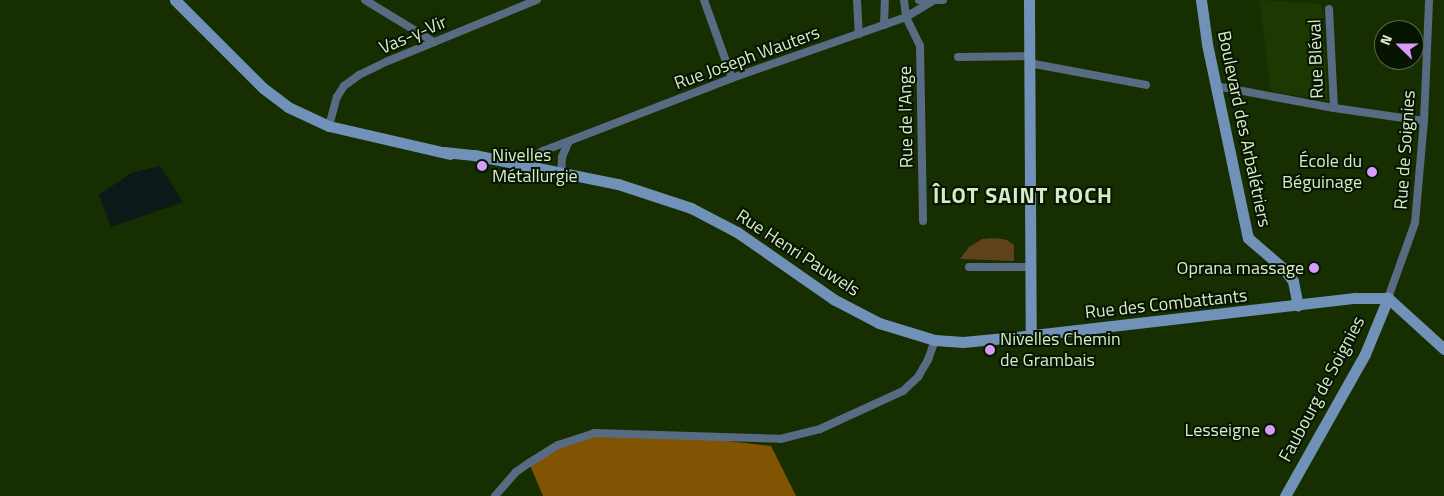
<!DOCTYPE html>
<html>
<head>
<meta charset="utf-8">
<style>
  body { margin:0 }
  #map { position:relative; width:1444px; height:496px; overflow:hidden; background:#162e00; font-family:"Titillium Web",sans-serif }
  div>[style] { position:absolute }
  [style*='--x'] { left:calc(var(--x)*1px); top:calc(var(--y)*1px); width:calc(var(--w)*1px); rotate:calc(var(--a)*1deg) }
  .built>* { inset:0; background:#1d3800 }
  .green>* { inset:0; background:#5f421b }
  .forest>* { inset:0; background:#815404 }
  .water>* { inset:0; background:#0b1a19 }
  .street>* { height:8px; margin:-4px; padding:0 4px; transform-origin:4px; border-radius:4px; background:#576b83 }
  .secondary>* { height:11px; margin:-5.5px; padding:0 5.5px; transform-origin:5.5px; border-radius:5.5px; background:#7192b8 }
  .dots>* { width:14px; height:14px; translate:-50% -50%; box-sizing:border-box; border:2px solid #071400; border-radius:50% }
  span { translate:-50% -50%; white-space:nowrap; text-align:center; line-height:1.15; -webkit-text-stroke:4px #071400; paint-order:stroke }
  .street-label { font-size:18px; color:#d7ebc9 }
  .poi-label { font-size:18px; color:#d7ebc9 }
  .left { translate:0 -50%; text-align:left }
  .right { translate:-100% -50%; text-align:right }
  .district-label { font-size:22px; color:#d7ebc9; font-weight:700; letter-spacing:1px }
  .north { position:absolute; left:1374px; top:20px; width:50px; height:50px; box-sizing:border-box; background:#071400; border:1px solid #5a6a50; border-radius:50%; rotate:292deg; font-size:14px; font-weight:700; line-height:20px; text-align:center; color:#d7ebc9 }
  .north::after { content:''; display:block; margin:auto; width:18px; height:22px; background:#d79bf9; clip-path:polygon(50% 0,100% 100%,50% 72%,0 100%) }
</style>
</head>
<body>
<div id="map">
  <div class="built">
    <div style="clip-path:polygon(1259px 0,1322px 4px,1328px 101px,1271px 91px)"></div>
  </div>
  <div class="green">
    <div style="clip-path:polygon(996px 238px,1007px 240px,1014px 245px,1014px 261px,960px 259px,969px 247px,982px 239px)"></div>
  </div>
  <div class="forest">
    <div style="clip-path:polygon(594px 433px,676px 435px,771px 446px,796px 496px,543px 496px,529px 463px,558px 445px)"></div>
  </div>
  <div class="water">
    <div style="clip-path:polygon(160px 166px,183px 202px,111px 227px,99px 195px,131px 173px)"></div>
  </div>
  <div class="street">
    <div style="--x:365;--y:0;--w:81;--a:31.3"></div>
    <div style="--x:704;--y:0;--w:83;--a:70.3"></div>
    <div style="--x:857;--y:0;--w:34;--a:87"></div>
    <div style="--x:904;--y:0;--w:17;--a:83"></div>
    <div style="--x:906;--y:17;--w:32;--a:64"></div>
    <div style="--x:920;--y:46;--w:175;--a:89"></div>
    <div style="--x:919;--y:0;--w:24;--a:0"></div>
    <div style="--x:1329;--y:9;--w:99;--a:87.1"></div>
    <div style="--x:884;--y:25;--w:25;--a:-88"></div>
    <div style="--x:958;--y:57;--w:71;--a:-0.8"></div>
    <div style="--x:1029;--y:63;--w:119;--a:10.6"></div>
    <div style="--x:1216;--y:86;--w:120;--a:10.6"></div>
    <div style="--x:1334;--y:108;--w:91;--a:8.2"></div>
    <div style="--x:329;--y:126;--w:30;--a:-75"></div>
    <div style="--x:337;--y:97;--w:13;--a:-58"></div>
    <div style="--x:344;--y:86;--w:19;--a:-36"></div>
    <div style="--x:359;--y:75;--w:32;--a:-26"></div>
    <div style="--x:388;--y:61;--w:161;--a:-22.3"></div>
    <div style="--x:527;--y:169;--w:13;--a:-67"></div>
    <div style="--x:532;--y:157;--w:13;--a:-29"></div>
    <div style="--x:543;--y:151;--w:203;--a:-21.1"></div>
    <div style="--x:732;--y:78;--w:184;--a:-19.3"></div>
    <div style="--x:906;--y:17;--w:33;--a:-31"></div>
    <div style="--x:561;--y:177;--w:20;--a:-87"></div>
    <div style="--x:562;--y:157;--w:17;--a:-66"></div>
    <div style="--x:969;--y:267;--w:61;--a:0"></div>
    <div style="--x:1388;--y:298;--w:80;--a:-70.2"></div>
    <div style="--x:1415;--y:223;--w:102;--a:-85"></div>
    <div style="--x:1424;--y:121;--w:121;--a:-87.6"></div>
    <div style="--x:495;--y:496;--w:32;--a:-49"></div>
    <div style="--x:516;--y:472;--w:16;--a:-35"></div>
    <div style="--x:529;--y:463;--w:34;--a:-32"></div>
    <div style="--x:558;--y:445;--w:38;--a:-18"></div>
    <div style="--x:594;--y:433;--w:186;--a:1.8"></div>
    <div style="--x:780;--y:439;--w:41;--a:-14"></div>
    <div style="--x:820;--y:429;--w:91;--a:-24.6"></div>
    <div style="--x:903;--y:391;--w:21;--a:-43"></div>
    <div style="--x:918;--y:377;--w:20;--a:-60"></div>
    <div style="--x:928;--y:360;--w:21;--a:-71"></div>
  </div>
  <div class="secondary">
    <div style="--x:175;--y:0;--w:124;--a:45"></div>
    <div style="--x:263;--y:88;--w:31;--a:37"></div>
    <div style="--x:288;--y:107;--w:45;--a:24.9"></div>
    <div style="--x:329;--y:126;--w:124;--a:13"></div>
    <div style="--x:1029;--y:0;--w:336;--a:89.7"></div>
    <div style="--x:1201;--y:0;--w:44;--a:82.2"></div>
    <div style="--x:1207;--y:44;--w:198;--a:78.1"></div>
    <div style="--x:1248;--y:238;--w:48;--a:40.7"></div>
    <div style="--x:1284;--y:269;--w:15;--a:53"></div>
    <div style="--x:1293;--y:281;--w:25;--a:79"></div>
    <div style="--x:444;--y:152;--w:30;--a:6"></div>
    <div style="--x:474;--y:155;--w:147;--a:11.4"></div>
    <div style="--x:618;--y:184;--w:77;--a:18.2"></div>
    <div style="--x:691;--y:208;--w:52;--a:27.6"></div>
    <div style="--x:737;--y:232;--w:119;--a:34.8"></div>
    <div style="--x:835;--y:300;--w:50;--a:27.6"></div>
    <div style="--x:879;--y:323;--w:59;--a:16.9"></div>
    <div style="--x:935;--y:340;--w:28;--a:4"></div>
    <div style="--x:963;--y:342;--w:62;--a:-5.5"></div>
    <div style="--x:1025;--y:336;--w:332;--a:-6.6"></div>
    <div style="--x:1355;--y:298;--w:33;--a:0"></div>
    <div style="--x:1388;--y:298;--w:76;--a:42.3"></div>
    <div style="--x:1285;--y:496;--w:163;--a:-60.6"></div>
    <div style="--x:1365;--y:354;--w:61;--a:-67.7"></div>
  </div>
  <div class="dots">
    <div style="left:482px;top:166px;background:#d79bf9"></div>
    <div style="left:1372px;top:172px;background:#d79bf9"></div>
    <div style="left:1314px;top:268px;background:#d79bf9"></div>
    <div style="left:990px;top:350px;background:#d79bf9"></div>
    <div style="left:1270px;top:430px;background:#d79bf9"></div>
  </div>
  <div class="street-label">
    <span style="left:413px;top:35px;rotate:-23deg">Vas-y-Vir</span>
    <span style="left:747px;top:58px;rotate:-20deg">Rue Joseph Wauters</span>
    <span style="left:1316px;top:59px;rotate:-92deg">Rue Bléval</span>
    <span style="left:906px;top:117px;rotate:-91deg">Rue de l'Ange</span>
    <span style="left:1244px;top:129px;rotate:78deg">Boulevard des Arbalétriers</span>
    <span style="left:1405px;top:150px;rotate:-86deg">Rue de Soignies</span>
    <span style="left:798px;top:253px;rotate:33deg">Rue Henri Pauwels</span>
    <span style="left:1166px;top:304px;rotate:-6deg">Rue des Combattants</span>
    <span style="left:1322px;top:389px;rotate:-62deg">Faubourg de Soignies</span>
  </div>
  <div class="poi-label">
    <span class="left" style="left:492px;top:166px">Nivelles<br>Métallurgie</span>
    <span class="right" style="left:1362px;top:172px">École du<br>Béguinage</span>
    <span class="right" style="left:1304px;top:268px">Oprana massage</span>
    <span class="left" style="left:1000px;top:350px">Nivelles Chemin<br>de Grambais</span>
    <span class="right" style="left:1260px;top:430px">Lesseigne</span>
  </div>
  <div class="district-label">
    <span style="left:1023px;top:196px">ÎLOT SAINT ROCH</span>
  </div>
  <div class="north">N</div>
</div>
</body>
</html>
